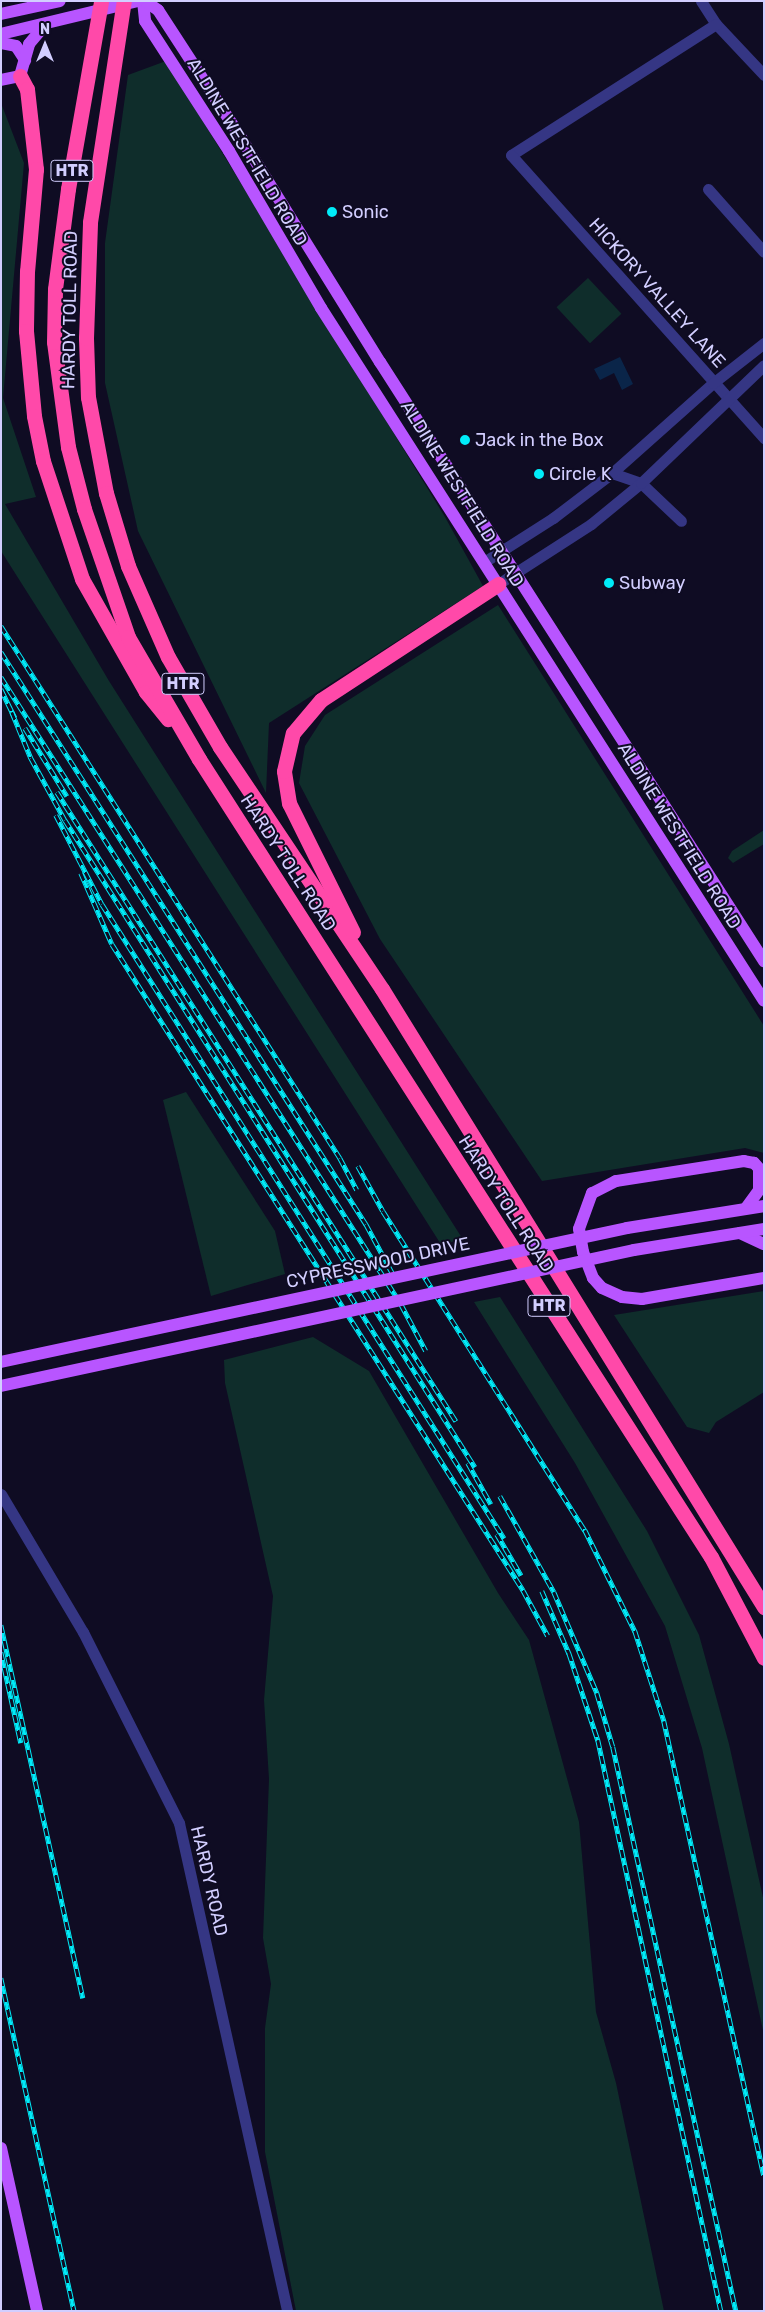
<!DOCTYPE html>
<html>
<head>
<meta charset="utf-8">
<style>
  body { margin:0 }
  #map { position:relative; width:765px; height:2312px; overflow:hidden; background:#0f0c23; font-family:Rubik,sans-serif }
  div>[style] { position:absolute }
  [style*='--x'] { left:calc(var(--x)*1px); top:calc(var(--y)*1px); width:calc(var(--w)*1px); rotate:calc(var(--a)*1deg) }
  .green>* { inset:0; background:#0f2d2b; transform-origin:0 0 }
  .water>* { inset:0; background:#0a2549 }
  .minor>* { height:11px; margin:-5.5px; padding:0 5.5px; transform-origin:5.5px; border-radius:5.5px; background:#353684 }
  .major>* { height:12px; margin:-6px; padding:0 6px; transform-origin:6px; border-radius:6px; background:#b855ff }
  .highway>* { height:15px; margin:-7.5px; padding:0 7.5px; transform-origin:7.5px; border-radius:7.5px; background:#ff49a9 }
  .rail>* { height:4.5px; margin-top:-2.25px; transform-origin:0; background:repeating-linear-gradient(90deg,#0f0c23 0 8px,#00ecf9 0 16px); box-sizing:border-box; border-block:1px solid #00ecf9 }
  .major-bridge>* { height:12px; margin:-6px; padding:0 6px; transform-origin:6px; border-radius:6px; background:#b855ff }
  .highway-bridge>* { height:15px; margin:-7.5px; padding:0 7.5px; transform-origin:7.5px; border-radius:7.5px; background:#ff49a9 }
  .dots>* { width:14px; height:14px; translate:-50% -50%; box-sizing:border-box; border:2px solid #0f0c23; border-radius:50% }
  span { translate:-50% -50%; white-space:nowrap; text-align:center; line-height:1.15; -webkit-text-stroke:4px #0f0c23; paint-order:stroke }
  .shield-label span { padding:1px 4px; background:#0f0c23; border:1px solid; border-radius:4px; -webkit-text-stroke-width:0 }
  .shield-label { font-size:16px; color:#d2ceff; font-weight:700 }
  .street-label { font-size:18px; color:#d2ceff }
  .poi-label { font-size:18px; color:#d2ceff }
  .left { translate:0 -50%; text-align:left }
  .frame { position:absolute; inset:0; border:2px solid #d2ceff; pointer-events:none }
  .north { position:absolute; left:20px; top:20px; width:50px; height:50px; -webkit-text-stroke:4px #0f0c23; paint-order:stroke; rotate:0deg; font-size:14px; font-weight:700; line-height:20px; text-align:center; color:#d2ceff }
  .north::after { content:''; display:block; margin:auto; width:18px; height:22px; background:#d2ceff; clip-path:polygon(50% 0,100% 100%,50% 72%,0 100%) }
</style>
</head>
<body>
<div id="map">
  <div class="green">
    <div style="clip-path:polygon(166px 61px,445px 517px,483px 586px,269px 723px,266px 793px,138px 531px,105px 383px,105px 243px,128px 75px)"></div>
    <div style="clip-path:polygon(1px 103px,24px 163px,3px 398px,36px 497px,5px 504px,109px 681px,462px 1238px,442px 1246px,1px 551px)"></div>
    <div style="left:588px;top:278px;width:49px;height:43px;rotate:47deg"></div>
    <div style="clip-path:polygon(498px 605px,764px 1026px,764px 1153px,745px 1148px,542px 1181px,380px 939px,299px 783px,305px 746px,325px 715px)"></div>
    <div style="clip-path:polygon(764px 830px,764px 844px,733px 863px,728px 858px,732px 851px)"></div>
    <div style="clip-path:polygon(186px 1092px,275px 1231px,285px 1274px,211px 1296px,163px 1100px)"></div>
    <div style="clip-path:polygon(764px 1291px,764px 1392px,716px 1422px,709px 1433px,687px 1427px,614px 1315px)"></div>
    <div style="clip-path:polygon(500px 1297px,647px 1531px,699px 1635px,729px 1744px,764px 1902px,764px 2035px,702px 1748px,665px 1626px,575px 1463px,474px 1302px)"></div>
    <div style="clip-path:polygon(313px 1337px,369px 1371px,498px 1593px,529px 1640px,579px 1822px,596px 2012px,616px 2083px,664px 2311px,296px 2311px,265px 2152px,265px 2028px,271px 1984px,263px 1938px,269px 1779px,264px 1700px,273px 1596px,225px 1383px,224px 1360px)"></div>
  </div>
  <div class="water">
    <div style="clip-path:polygon(620px 357px,633px 384px,622px 390px,614px 373px,600px 380px,594px 369px)"></div>
  </div>
  <div class="minor">
    <div style="--x:701;--y:1;--w:27;--a:57"></div>
    <div style="--x:716;--y:24;--w:70;--a:46.7"></div>
    <div style="--x:716;--y:24;--w:243;--a:147.4"></div>
    <div style="--x:511;--y:155;--w:380;--a:48.2"></div>
    <div style="--x:708;--y:189;--w:84;--a:48.4"></div>
    <div style="--x:612;--y:473;--w:31;--a:19"></div>
    <div style="--x:641;--y:483;--w:55;--a:43.5"></div>
    <div style="--x:484;--y:562;--w:82;--a:-32.5"></div>
    <div style="--x:553;--y:518;--w:74;--a:-37.3"></div>
    <div style="--x:612;--y:473;--w:135;--a:-41.7"></div>
    <div style="--x:713;--y:383;--w:65;--a:-38.1"></div>
    <div style="--x:498;--y:584;--w:111;--a:-32.8"></div>
    <div style="--x:591;--y:524;--w:65;--a:-39.4"></div>
    <div style="--x:641;--y:483;--w:170;--a:-43.8"></div>
    <div style="--x:1;--y:1494;--w:161;--a:59.3"></div>
    <div style="--x:83;--y:1632;--w:214;--a:63.3"></div>
    <div style="--x:179;--y:1823;--w:500;--a:77.5"></div>
  </div>
  <div class="major">
    <div style="--x:143;--y:1;--w:20;--a:84"></div>
    <div style="--x:145;--y:21;--w:155;--a:57.1"></div>
    <div style="--x:229;--y:151;--w:182;--a:59.6"></div>
    <div style="--x:321;--y:308;--w:822;--a:57.41"></div>
    <div style="--x:145;--y:1;--w:16;--a:35"></div>
    <div style="--x:158;--y:10;--w:153;--a:57"></div>
    <div style="--x:241;--y:138;--w:264;--a:58.2"></div>
    <div style="--x:380;--y:362;--w:712;--a:57.34"></div>
    <div style="--x:1;--y:14;--w:60;--a:-12.4"></div>
    <div style="--x:1;--y:34;--w:140;--a:-13.6"></div>
    <div style="--x:1;--y:43;--w:15;--a:11"></div>
    <div style="--x:16;--y:46;--w:17;--a:57"></div>
    <div style="--x:1;--y:80;--w:19;--a:-12"></div>
    <div style="--x:20;--y:76;--w:33;--a:-74"></div>
    <div style="--x:29;--y:44;--w:25;--a:-50"></div>
    <div style="--x:764;--y:1174;--w:15;--a:-132"></div>
    <div style="--x:754;--y:1163;--w:10;--a:-169"></div>
    <div style="--x:744;--y:1161;--w:130;--a:171.1"></div>
    <div style="--x:616;--y:1181;--w:27;--a:153"></div>
    <div style="--x:592;--y:1193;--w:38;--a:110"></div>
    <div style="--x:579;--y:1229;--w:23;--a:80"></div>
    <div style="--x:583;--y:1252;--w:28;--a:69"></div>
    <div style="--x:593;--y:1278;--w:13;--a:48"></div>
    <div style="--x:602;--y:1288;--w:22;--a:24"></div>
    <div style="--x:622;--y:1297;--w:20;--a:6"></div>
    <div style="--x:642;--y:1299;--w:124;--a:-9.8"></div>
    <div style="--x:746;--y:1208;--w:22;--a:-54"></div>
    <div style="--x:759;--y:1190;--w:20;--a:-90"></div>
    <div style="--x:627;--y:1228;--w:139;--a:-9.1"></div>
    <div style="--x:740;--y:1233;--w:26;--a:25"></div>
    <div style="--x:634;--y:1250;--w:132;--a:-9.2"></div>
    <div style="--x:1;--y:2148;--w:167;--a:77.5"></div>
  </div>
  <div class="highway">
    <div style="--x:20;--y:76;--w:15;--a:62"></div>
    <div style="--x:27;--y:89;--w:81;--a:83.6"></div>
    <div style="--x:36;--y:169;--w:102;--a:95"></div>
    <div style="--x:27;--y:271;--w:60;--a:91"></div>
    <div style="--x:26;--y:331;--w:85;--a:84.6"></div>
    <div style="--x:34;--y:416;--w:46;--a:78.7"></div>
    <div style="--x:43;--y:461;--w:124;--a:71.7"></div>
    <div style="--x:82;--y:579;--w:130;--a:60.5"></div>
    <div style="--x:146;--y:692;--w:35;--a:51"></div>
    <div style="--x:86;--y:338;--w:59;--a:88.1"></div>
    <div style="--x:88;--y:397;--w:98;--a:79.4"></div>
    <div style="--x:106;--y:493;--w:76;--a:73.2"></div>
    <div style="--x:128;--y:566;--w:99;--a:66.3"></div>
    <div style="--x:168;--y:657;--w:104;--a:60"></div>
    <div style="--x:220;--y:747;--w:291;--a:56.2"></div>
    <div style="--x:382;--y:989;--w:727;--a:58.28"></div>
    <div style="--x:54;--y:342;--w:106;--a:82.4"></div>
    <div style="--x:68;--y:447;--w:64;--a:75.5"></div>
    <div style="--x:84;--y:509;--w:135;--a:71"></div>
    <div style="--x:128;--y:637;--w:141;--a:59.8"></div>
    <div style="--x:199;--y:759;--w:948;--a:57.32"></div>
    <div style="--x:711;--y:1557;--w:114;--a:62.3"></div>
    <div style="--x:353;--y:932;--w:144;--a:-116.4"></div>
    <div style="--x:289;--y:803;--w:32;--a:-99"></div>
    <div style="--x:284;--y:771;--w:39;--a:-77"></div>
    <div style="--x:293;--y:733;--w:43;--a:-49.7"></div>
    <div style="--x:321;--y:700;--w:212;--a:-33.2"></div>
  </div>
  <div class="rail">
    <div style="--x:1;--y:626;--w:631;--a:57.49"></div>
    <div style="--x:340;--y:1158;--w:36;--a:62"></div>
    <div style="--x:1;--y:652;--w:679;--a:57.46"></div>
    <div style="--x:366;--y:1224;--w:59;--a:61.7"></div>
    <div style="--x:1;--y:677;--w:744;--a:57.46"></div>
    <div style="--x:401;--y:1304;--w:53;--a:62"></div>
    <div style="--x:1;--y:689;--w:32;--a:64"></div>
    <div style="--x:12;--y:712;--w:50;--a:67.6"></div>
    <div style="--x:31;--y:758;--w:71;--a:61.3"></div>
    <div style="--x:65;--y:820;--w:766;--a:57.64"></div>
    <div style="--x:25;--y:728;--w:80;--a:58.3"></div>
    <div style="--x:57;--y:792;--w:745;--a:57.61"></div>
    <div style="--x:56;--y:815;--w:100;--a:62.7"></div>
    <div style="--x:102;--y:904;--w:751;--a:57.62"></div>
    <div style="--x:81;--y:873;--w:77;--a:66.4"></div>
    <div style="--x:112;--y:944;--w:766;--a:57.53"></div>
    <div style="--x:523;--y:1590;--w:52;--a:61.5"></div>
    <div style="--x:358;--y:1166;--w:51;--a:60.9"></div>
    <div style="--x:383;--y:1211;--w:378;--a:57.7"></div>
    <div style="--x:585;--y:1530;--w:113;--a:63.7"></div>
    <div style="--x:635;--y:1631;--w:95;--a:72.1"></div>
    <div style="--x:664;--y:1721;--w:465;--a:77.6"></div>
    <div style="--x:468;--y:1463;--w:47;--a:60.7"></div>
    <div style="--x:500;--y:1496;--w:110;--a:60.6"></div>
    <div style="--x:554;--y:1592;--w:110;--a:66.9"></div>
    <div style="--x:597;--y:1693;--w:56;--a:73.5"></div>
    <div style="--x:613;--y:1747;--w:577;--a:77.7"></div>
    <div style="--x:497;--y:1534;--w:48;--a:59.7"></div>
    <div style="--x:542;--y:1591;--w:68;--a:66.5"></div>
    <div style="--x:569;--y:1653;--w:92;--a:71.6"></div>
    <div style="--x:598;--y:1740;--w:584;--a:77.84"></div>
    <div style="--x:1;--y:1625;--w:382;--a:77.6"></div>
    <div style="--x:1;--y:1652;--w:93;--a:77.6"></div>
    <div style="--x:1;--y:1978;--w:341;--a:77.6"></div>
  </div>
  <div class="major-bridge">
    <div style="--x:1;--y:1362;--w:640;--a:-12.08"></div>
    <div style="--x:1;--y:1386;--w:647;--a:-12.13"></div>
  </div>
  <div class="highway-bridge">
    <div style="--x:86;--y:338;--w:116;--a:-88"></div>
    <div style="--x:90;--y:222;--w:224;--a:-81.3"></div>
    <div style="--x:54;--y:342;--w:53;--a:-88.9"></div>
    <div style="--x:55;--y:289;--w:101;--a:-82.6"></div>
    <div style="--x:68;--y:189;--w:191;--a:-80"></div>
  </div>
  <div class="dots">
    <div style="left:332px;top:212px;background:#00ecf9"></div>
    <div style="left:465px;top:440px;background:#00ecf9"></div>
    <div style="left:539px;top:474px;background:#00ecf9"></div>
    <div style="left:609px;top:583px;background:#00ecf9"></div>
  </div>
  <div class="shield-label">
    <span style="left:72px;top:171px">HTR</span>
    <span style="left:183px;top:684px">HTR</span>
    <span style="left:549px;top:1306px">HTR</span>
  </div>
  <div class="street-label">
    <span style="left:247px;top:152px;rotate:59deg">ALDINE WESTFIELD ROAD</span>
    <span style="left:657px;top:293px;rotate:48deg">HICKORY VALLEY LANE</span>
    <span style="left:70px;top:310px;rotate:-89deg">HARDY TOLL ROAD</span>
    <span style="left:462px;top:494px;rotate:58deg">ALDINE WESTFIELD ROAD</span>
    <span style="left:679px;top:836px;rotate:58deg">ALDINE WESTFIELD ROAD</span>
    <span style="left:288px;top:863px;rotate:57deg">HARDY TOLL ROAD</span>
    <span style="left:506px;top:1204px;rotate:57deg">HARDY TOLL ROAD</span>
    <span style="left:378px;top:1263px;rotate:-12deg">CYPRESSWOOD DRIVE</span>
    <span style="left:209px;top:1881px;rotate:77deg">HARDY ROAD</span>
  </div>
  <div class="poi-label">
    <span class="left" style="left:342px;top:212px">Sonic</span>
    <span class="left" style="left:475px;top:440px">Jack in the Box</span>
    <span class="left" style="left:549px;top:474px">Circle K</span>
    <span class="left" style="left:619px;top:583px">Subway</span>
  </div>
  <div class="frame"></div>
  <div class="north">N</div>
</div>
</body>
</html>
